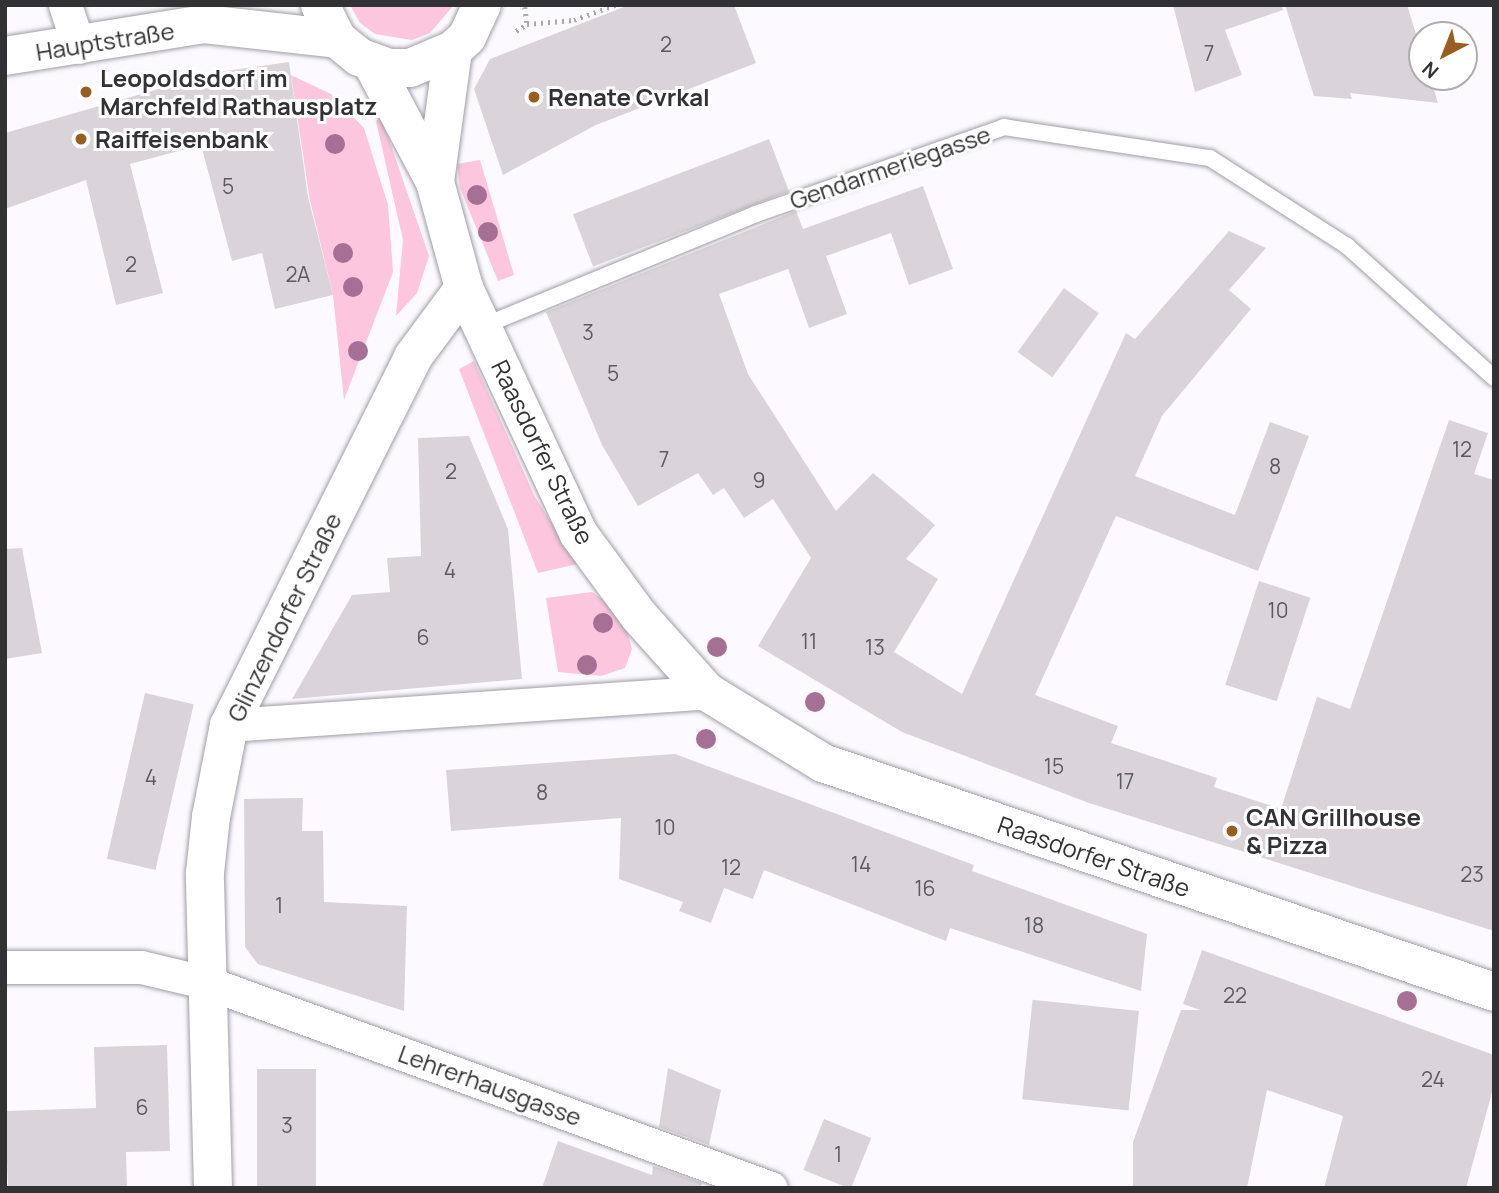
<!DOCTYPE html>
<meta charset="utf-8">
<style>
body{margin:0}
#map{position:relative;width:1499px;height:1193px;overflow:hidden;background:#fcfaff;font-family:Manrope,sans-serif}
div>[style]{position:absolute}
.green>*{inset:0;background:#fbc6de}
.building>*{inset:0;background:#dad4da;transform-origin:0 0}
.path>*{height:4.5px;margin-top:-2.25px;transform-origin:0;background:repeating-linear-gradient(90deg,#aaa9ad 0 2px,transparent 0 7px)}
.roads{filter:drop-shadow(0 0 2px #a09ea5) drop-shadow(0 0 2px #a09ea5)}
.lane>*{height:16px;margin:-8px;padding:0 8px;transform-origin:8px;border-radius:8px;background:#fff}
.street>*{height:33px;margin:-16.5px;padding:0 16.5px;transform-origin:16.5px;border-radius:16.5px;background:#fff}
.secondary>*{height:38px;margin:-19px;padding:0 19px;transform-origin:19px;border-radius:19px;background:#fff}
.trees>*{width:20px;height:20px;margin:-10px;border-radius:50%;background:#a57093}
.dots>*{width:19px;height:19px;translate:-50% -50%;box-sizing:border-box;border:4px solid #fff;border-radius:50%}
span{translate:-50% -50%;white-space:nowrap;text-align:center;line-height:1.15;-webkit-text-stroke:6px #fff;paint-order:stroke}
.number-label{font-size:21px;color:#5c5a5e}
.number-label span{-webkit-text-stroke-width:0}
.street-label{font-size:24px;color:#323134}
.poi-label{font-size:24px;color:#323134;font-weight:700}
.left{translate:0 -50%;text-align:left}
.frame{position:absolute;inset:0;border:7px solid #323134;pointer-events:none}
.north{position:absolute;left:1408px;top:21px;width:70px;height:70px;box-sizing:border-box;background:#fff;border:2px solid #adadae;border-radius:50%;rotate:222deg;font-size:19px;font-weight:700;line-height:28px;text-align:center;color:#323134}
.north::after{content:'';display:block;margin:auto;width:24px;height:32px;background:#995d20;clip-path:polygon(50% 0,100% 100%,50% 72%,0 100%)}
</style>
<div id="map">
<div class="green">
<i style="clip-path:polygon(350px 5px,454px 5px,430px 33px,412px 40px,375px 34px,360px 23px)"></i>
<i style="clip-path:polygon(291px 75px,331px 94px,364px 128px,388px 205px,393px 272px,344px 400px,333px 295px,310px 201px)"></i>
<i style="clip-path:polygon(381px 116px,429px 256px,417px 293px,396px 316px,403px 240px,376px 121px)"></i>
<i style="clip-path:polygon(480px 160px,514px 275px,498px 281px,460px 188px,457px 164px)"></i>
<i style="clip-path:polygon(474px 361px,535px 497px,578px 564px,538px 573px,459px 369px)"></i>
<i style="clip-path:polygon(592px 592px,612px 606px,626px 626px,632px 649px,625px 668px,601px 676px,558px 672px,546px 598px)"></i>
</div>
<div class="building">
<i style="clip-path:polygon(629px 5px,734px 5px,756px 63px,596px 125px,503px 175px,474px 89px,490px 59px)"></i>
<i style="clip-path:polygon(1173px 5px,1282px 5px,1283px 10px,1225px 30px,1242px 75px,1195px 92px)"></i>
<i style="clip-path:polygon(1285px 5px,1407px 5px,1422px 53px,1422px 77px,1430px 77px,1438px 103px,1350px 93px,1352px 99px,1314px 96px)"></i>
<i style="clip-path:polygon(289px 62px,308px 197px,333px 295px,275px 309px,262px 253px,232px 261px,201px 145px,130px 164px,163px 293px,116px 305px,86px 180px,5px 209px,5px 133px,218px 72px)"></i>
<i style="left:769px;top:139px;width:56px;height:210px;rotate:69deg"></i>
<i style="clip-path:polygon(923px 186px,953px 269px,909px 285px,891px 233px,826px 256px,847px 314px,809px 328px,788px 269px,719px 294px,748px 374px,836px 511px,873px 473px,935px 525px,906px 559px,938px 579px,894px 652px,962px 694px,1126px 333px,1135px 339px,1229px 231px,1266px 248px,1229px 290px,1251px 309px,1162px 416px,1135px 476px,1235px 515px,1270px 422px,1309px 436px,1258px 571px,1116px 516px,1035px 695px,1118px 726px,1111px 743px,1217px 778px,1214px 787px,1281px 809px,1317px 697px,1350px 709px,1449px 420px,1488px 433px,1474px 474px,1494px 480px,1494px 931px,1089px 803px,902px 732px,758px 646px,811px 558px,773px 499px,744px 518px,724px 488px,713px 495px,698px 473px,638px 506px,602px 445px,546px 312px,796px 211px,803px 229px)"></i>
<i style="left:1064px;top:288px;width:43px;height:79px;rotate:36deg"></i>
<i style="clip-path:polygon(469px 436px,508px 529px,522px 679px,292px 699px,352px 595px,390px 592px,387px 558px,421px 556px,418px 438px)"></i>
<i style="clip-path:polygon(22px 548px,42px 653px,5px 659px,5px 549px)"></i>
<i style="left:1259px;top:581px;width:54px;height:109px;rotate:18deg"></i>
<i style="left:145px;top:693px;width:50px;height:170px;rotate:13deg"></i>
<i style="clip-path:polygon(675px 754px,974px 865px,972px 871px,1147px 934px,1141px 991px,950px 928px,946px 941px,764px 870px,753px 899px,724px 888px,711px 923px,679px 911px,683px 902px,619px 879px,621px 818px,451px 831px,446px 770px)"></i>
<i style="clip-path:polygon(303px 798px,302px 831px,323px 831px,324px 902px,407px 906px,404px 1011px,258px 964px,245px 947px,244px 799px)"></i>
<i style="clip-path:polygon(1202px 950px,1494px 1055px,1494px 1085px,1466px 1188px,1324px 1188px,1343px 1116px,1267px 1090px,1247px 1188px,1133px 1188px,1133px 1142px,1181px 1010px,1200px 1010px,1183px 1004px)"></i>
<i style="left:1139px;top:1011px;width:100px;height:107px;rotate:96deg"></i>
<i style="clip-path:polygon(167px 1045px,170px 1151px,126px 1152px,127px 1188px,8px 1188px,5px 1111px,96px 1108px,94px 1047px)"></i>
<i style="clip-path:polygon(668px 1068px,721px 1090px,709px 1145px,659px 1127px)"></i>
<i style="left:257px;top:1069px;width:59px;height:119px"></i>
<i style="left:824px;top:1119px;width:51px;height:55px;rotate:22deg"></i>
<i style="clip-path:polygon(558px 1141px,652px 1175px,653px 1166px,702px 1183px,701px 1188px,542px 1188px)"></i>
</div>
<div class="path">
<i style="left:525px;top:7px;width:17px;rotate:83deg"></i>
<i style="left:516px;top:31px;width:13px;rotate:-32deg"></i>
<i style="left:527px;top:24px;width:47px;rotate:-4.9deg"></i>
<i style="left:574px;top:20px;width:44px;rotate:-20.1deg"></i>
</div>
<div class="roads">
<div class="lane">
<i style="left:483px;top:326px;width:295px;rotate:-22.3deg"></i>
<i style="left:756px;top:214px;width:263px;rotate:-19.3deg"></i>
<i style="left:1004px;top:127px;width:208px;rotate:8.6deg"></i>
<i style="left:1210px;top:158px;width:163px;rotate:32.7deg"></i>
<i style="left:1347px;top:246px;width:198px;rotate:41.9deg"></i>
</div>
<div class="street">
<i style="left:65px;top:5px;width:44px;rotate:71.6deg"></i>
<i style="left:229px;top:725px;width:479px;rotate:-3.9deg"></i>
<i style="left:5px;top:967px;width:136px"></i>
<i style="left:141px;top:967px;width:69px;rotate:13.4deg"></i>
<i style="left:208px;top:983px;width:599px;rotate:20.01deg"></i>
</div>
<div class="secondary">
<i style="left:320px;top:5px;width:38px;rotate:63deg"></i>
<i style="left:337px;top:39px;width:28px;rotate:39deg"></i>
<i style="left:359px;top:57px;width:33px;rotate:20deg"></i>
<i style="left:390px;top:68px;width:20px"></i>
<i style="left:410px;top:68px;width:47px;rotate:-22.7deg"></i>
<i style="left:453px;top:50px;width:19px;rotate:-43deg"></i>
<i style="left:467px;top:37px;width:35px;rotate:-65deg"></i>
<i style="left:5px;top:56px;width:202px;rotate:-9.1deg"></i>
<i style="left:204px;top:24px;width:134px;rotate:6.4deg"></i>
<i style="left:372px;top:63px;width:135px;rotate:62.1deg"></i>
<i style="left:435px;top:182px;width:110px;rotate:74.7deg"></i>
<i style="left:464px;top:288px;width:270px;rotate:65deg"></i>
<i style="left:578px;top:533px;width:103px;rotate:53.7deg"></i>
<i style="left:639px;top:616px;width:102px;rotate:48.2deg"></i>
<i style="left:707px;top:692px;width:136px;rotate:31.5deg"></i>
<i style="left:823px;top:763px;width:709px;rotate:18.84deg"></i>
<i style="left:435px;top:182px;width:133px;rotate:-82.2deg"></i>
<i style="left:213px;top:1188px;width:315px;rotate:-91.5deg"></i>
<i style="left:205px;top:873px;width:56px;rotate:-83.9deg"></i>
<i style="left:211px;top:817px;width:94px;rotate:-78.9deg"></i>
<i style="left:229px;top:725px;width:411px;rotate:-63.4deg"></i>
<i style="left:413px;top:357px;width:86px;rotate:-53.5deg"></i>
</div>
</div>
<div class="trees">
<i style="left:335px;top:144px"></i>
<i style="left:477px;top:195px"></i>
<i style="left:488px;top:232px"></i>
<i style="left:343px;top:253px"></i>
<i style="left:353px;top:287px"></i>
<i style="left:358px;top:351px"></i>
<i style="left:603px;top:623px"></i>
<i style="left:717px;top:647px"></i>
<i style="left:587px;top:665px"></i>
<i style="left:815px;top:702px"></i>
<i style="left:706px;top:739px"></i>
<i style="left:1407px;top:1001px"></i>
</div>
<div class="dots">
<i style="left:86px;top:92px;background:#995d20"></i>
<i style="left:534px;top:97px;background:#995d20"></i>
<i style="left:81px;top:139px;background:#995d20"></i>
<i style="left:1232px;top:831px;background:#995d20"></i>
</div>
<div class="number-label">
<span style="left:666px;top:44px">2</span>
<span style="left:1209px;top:53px">7</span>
<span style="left:228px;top:186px">5</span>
<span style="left:131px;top:264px">2</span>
<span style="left:298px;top:274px">2A</span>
<span style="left:588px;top:332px">3</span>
<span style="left:613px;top:373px">5</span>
<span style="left:1462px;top:449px">12</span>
<span style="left:664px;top:459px">7</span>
<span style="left:1275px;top:466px">8</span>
<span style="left:451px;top:471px">2</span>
<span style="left:759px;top:480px">9</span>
<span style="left:450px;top:570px">4</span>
<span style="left:1278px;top:610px">10</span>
<span style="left:423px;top:637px">6</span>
<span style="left:809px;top:641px">11</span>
<span style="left:875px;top:647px">13</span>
<span style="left:1054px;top:766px">15</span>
<span style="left:151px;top:777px">4</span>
<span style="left:1125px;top:781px">17</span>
<span style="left:542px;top:792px">8</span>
<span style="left:665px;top:827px">10</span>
<span style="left:861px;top:864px">14</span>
<span style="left:731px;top:867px">12</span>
<span style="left:1472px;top:874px">23</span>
<span style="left:925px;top:888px">16</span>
<span style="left:279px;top:905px">1</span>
<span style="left:1034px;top:925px">18</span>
<span style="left:1235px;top:995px">22</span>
<span style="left:1433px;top:1079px">24</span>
<span style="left:142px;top:1107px">6</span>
<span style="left:287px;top:1125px">3</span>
<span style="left:838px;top:1154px">1</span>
</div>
<div class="street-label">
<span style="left:105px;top:41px;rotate:-9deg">Hauptstraße</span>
<span style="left:890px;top:167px;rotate:-19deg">Gendarmeriegasse</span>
<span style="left:543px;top:452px;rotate:64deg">Raasdorfer Straße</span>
<span style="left:284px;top:617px;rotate:-64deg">Glinzendorfer Straße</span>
<span style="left:1094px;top:856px;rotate:19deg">Raasdorfer Straße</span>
<span style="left:490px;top:1085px;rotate:20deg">Lehrerhausgasse</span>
</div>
<div class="poi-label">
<span class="left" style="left:100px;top:92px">Leopoldsdorf im<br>Marchfeld Rathausplatz</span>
<span class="left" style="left:548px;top:97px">Renate Cvrkal</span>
<span class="left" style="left:95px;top:139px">Raiffeisenbank</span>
<span class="left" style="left:1246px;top:831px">CAN Grillhouse<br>&amp; Pizza</span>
</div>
<div class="frame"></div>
<div class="north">N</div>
</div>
